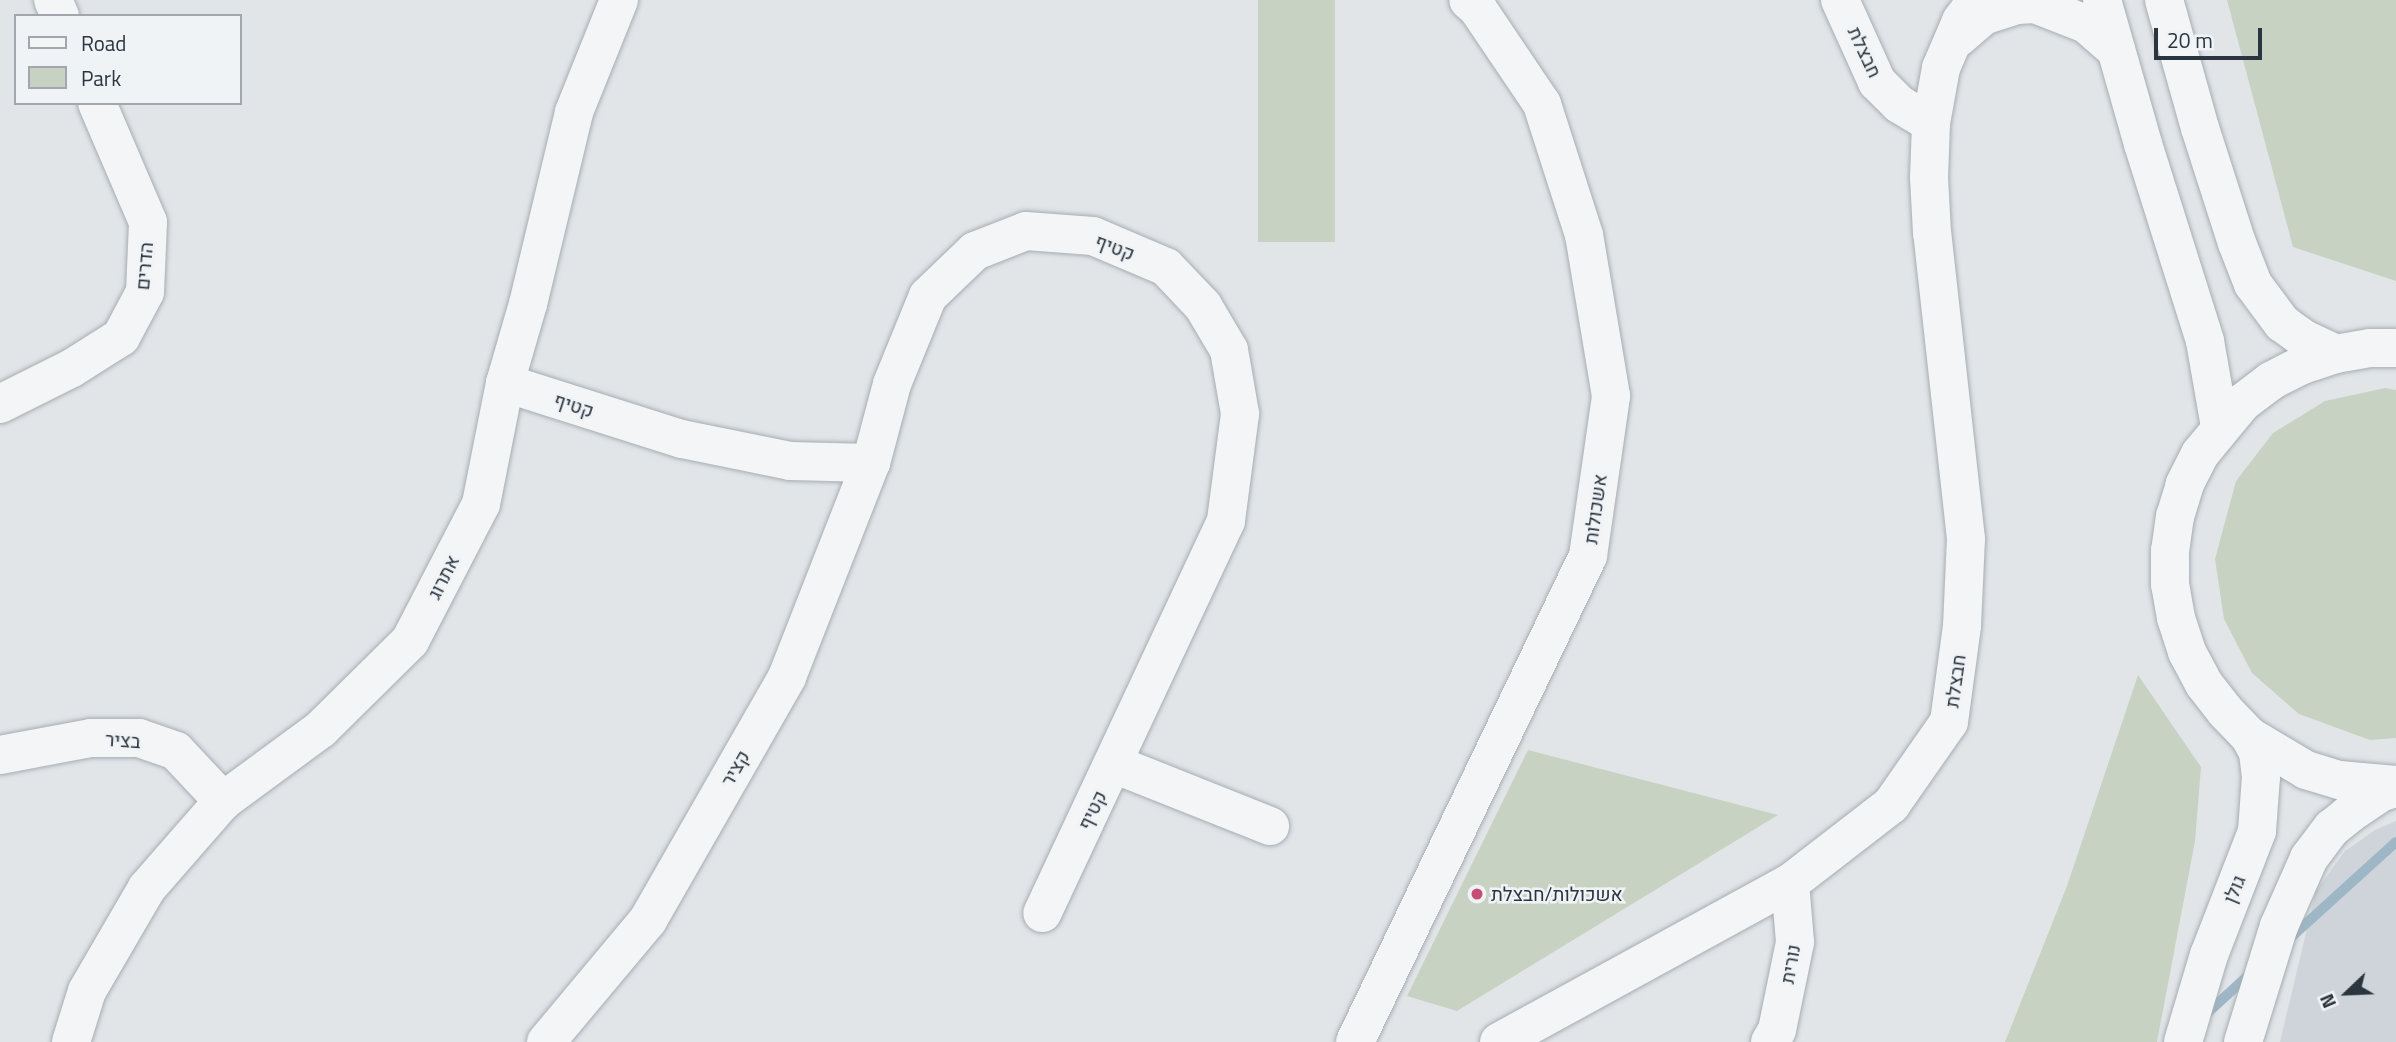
<!DOCTYPE html>
<meta charset="utf-8">
<style>
body{margin:0}
#map{position:relative;width:2396px;height:1042px;overflow:hidden;background:#e1e5e8;font-family:"Titillium Web",Heebo,sans-serif}
div>[style]{position:absolute}
.built>*{inset:0;background:#cfd4da}
.green>*{inset:0;background:#c8d2c2;transform-origin:0 0}
.stream>*{height:10px;margin:-5px;padding:0 5px;transform-origin:5px;border-radius:5px;background:#9eb7c6}
.roads{filter:drop-shadow(0 0 2px #a6adb2) drop-shadow(0 0 2px #a6adb2)}
.minor>*{height:38px;margin:-19px;padding:0 19px;transform-origin:19px;border-radius:19px;background:#f3f5f7}
.tertiary>*{height:38px;margin:-19px;padding:0 19px;transform-origin:19px;border-radius:19px;background:#f3f5f7}
.dots>*{width:19px;height:19px;translate:-50% -50%;box-sizing:border-box;border:4px solid #f0f3f6;border-radius:50%}
span{translate:-50% -50%;white-space:nowrap;text-align:center;line-height:1.15;-webkit-text-stroke:5px #f0f3f6;paint-order:stroke}
.street-label{font-size:19px;color:#2a353f}
.poi-label{font-size:19px;color:#2a353f}
.left{translate:0 -50%;text-align:left}
.legend{position:absolute;left:14px;top:14px;width:228px;height:91px;box-sizing:border-box;background:#f0f3f6;border:2px solid #a1a7ad;margin:0;padding:9px 12px;list-style:none;font-size:21px;color:#2a353f}
.legend li{display:flex;align-items:center;gap:14px;height:35px}
.legend b{width:35px;border:2px solid #a1a7ad}
.north{position:absolute;left:2312px;top:958px;width:70px;height:70px;-webkit-text-stroke:5px #f0f3f6;paint-order:stroke;rotate:247deg;font-size:19px;font-weight:700;line-height:28px;text-align:center;color:#2a353f}
.north::after{content:'';display:block;margin:auto;width:24px;height:32px;background:#2a353f;clip-path:polygon(50% 0,100% 100%,50% 72%,0 100%)}
.scale{position:absolute;left:2154px;top:28px;width:108px;height:32px;box-sizing:border-box;border:4px solid #2a353f;border-top:0;padding-left:9px;font-size:21px;line-height:24px;white-space:nowrap;color:#2a353f;-webkit-text-stroke:5px #f0f3f6;paint-order:stroke}
</style>
<div id="map">
<div class="built">
<i style="clip-path:polygon(2396px 821px,2396px 1042px,2280px 1042px,2316px 891px,2345px 851px,2375px 830px)"></i>
</div>
<div class="green">
<i style="left:1258px;top:0;width:77px;height:242px"></i>
<i style="clip-path:polygon(2227px 0,2396px 0,2396px 281px,2293px 247px)"></i>
<i style="clip-path:polygon(2385px 388px,2396px 390px,2396px 738px,2370px 740px,2299px 714px,2252px 673px,2224px 619px,2215px 559px,2236px 481px,2273px 433px,2325px 401px)"></i>
<i style="clip-path:polygon(2138px 675px,2201px 767px,2195px 841px,2157px 1042px,2005px 1042px,2067px 886px)"></i>
<i style="clip-path:polygon(1528px 750px,1778px 815px,1457px 1011px,1407px 996px)"></i>
</div>
<div class="stream">
<i style="left:2289px;top:939px;width:144px;rotate:-42.2deg"></i>
<i style="left:2204px;top:1016px;width:64px;rotate:-42.5deg"></i>
</div>
<div class="roads">
<div class="minor">
<i style="left:53px;top:0;width:17px;rotate:66deg"></i>
<i style="left:1840px;top:0;width:90px;rotate:65.7deg"></i>
<i style="left:1877px;top:82px;width:31px;rotate:45deg"></i>
<i style="left:1899px;top:104px;width:37px;rotate:31deg"></i>
<i style="left:1958px;top:38px;width:33px;rotate:-41deg"></i>
<i style="left:1983px;top:16px;width:36px;rotate:-18deg"></i>
<i style="left:2017px;top:5px;width:18px;rotate:-3deg"></i>
<i style="left:2035px;top:4px;width:55px;rotate:21.4deg"></i>
<i style="left:2086px;top:24px;width:40px;rotate:41deg"></i>
<i style="left:505px;top:383px;width:186px;rotate:17.6deg"></i>
<i style="left:682px;top:439px;width:110px;rotate:11.5deg"></i>
<i style="left:790px;top:461px;width:81px;rotate:1.4deg"></i>
<i style="left:871px;top:463px;width:82px;rotate:-75.1deg"></i>
<i style="left:892px;top:384px;width:95px;rotate:-67.8deg"></i>
<i style="left:928px;top:296px;width:65px;rotate:-43.8deg"></i>
<i style="left:975px;top:251px;width:55px;rotate:-21.4deg"></i>
<i style="left:1026px;top:231px;width:67px;rotate:4.3deg"></i>
<i style="left:1093px;top:236px;width:79px;rotate:23deg"></i>
<i style="left:1166px;top:267px;width:54px;rotate:46.5deg"></i>
<i style="left:1203px;top:306px;width:51px;rotate:59.4deg"></i>
<i style="left:1229px;top:350px;width:65px;rotate:80.2deg"></i>
<i style="left:1240px;top:414px;width:108px;rotate:97.5deg"></i>
<i style="left:1226px;top:521px;width:433px;rotate:115.1deg"></i>
<i style="left:0;top:404px;width:80px;rotate:-26.6deg"></i>
<i style="left:72px;top:368px;width:58px;rotate:-32.3deg"></i>
<i style="left:121px;top:337px;width:51px;rotate:-61.9deg"></i>
<i style="left:145px;top:292px;width:70px;rotate:-87.5deg"></i>
<i style="left:148px;top:222px;width:129px;rotate:-113.2deg"></i>
<i style="left:0;top:755px;width:93px;rotate:-10.6deg"></i>
<i style="left:91px;top:738px;width:48px"></i>
<i style="left:139px;top:738px;width:39px;rotate:19deg"></i>
<i style="left:176px;top:751px;width:69px;rotate:46.8deg"></i>
<i style="left:1114px;top:764px;width:168px;rotate:21.7deg"></i>
<i style="left:71px;top:1042px;width:53px;rotate:-72.6deg"></i>
<i style="left:87px;top:991px;width:119px;rotate:-59.8deg"></i>
<i style="left:147px;top:888px;width:116px;rotate:-48.9deg"></i>
<i style="left:223px;top:801px;width:122px;rotate:-36.3deg"></i>
<i style="left:321px;top:729px;width:125px;rotate:-44.7deg"></i>
<i style="left:410px;top:641px;width:154px;rotate:-62.6deg"></i>
<i style="left:481px;top:504px;width:123px;rotate:-78.8deg"></i>
<i style="left:505px;top:383px;width:82px;rotate:-73.8deg"></i>
<i style="left:528px;top:304px;width:197px;rotate:-76.5deg"></i>
<i style="left:574px;top:112px;width:121px;rotate:-68.1deg"></i>
<i style="left:546px;top:1042px;width:159px;rotate:-50.1deg"></i>
<i style="left:648px;top:920px;width:280px;rotate:-60.2deg"></i>
<i style="left:787px;top:677px;width:230px;rotate:-68.6deg"></i>
<i style="left:1499px;top:1042px;width:332px;rotate:-28.7deg"></i>
<i style="left:1790px;top:883px;width:128px;rotate:-37.7deg"></i>
<i style="left:1891px;top:805px;width:101px;rotate:-55.1deg"></i>
<i style="left:1949px;top:722px;width:97px;rotate:-82.3deg"></i>
<i style="left:1962px;top:626px;width:87px;rotate:-87.4deg"></i>
<i style="left:1966px;top:539px;width:308px;rotate:-96.3deg"></i>
<i style="left:1932px;top:233px;width:55px;rotate:-93.1deg"></i>
<i style="left:1929px;top:178px;width:55px;rotate:-87.9deg"></i>
<i style="left:1931px;top:123px;width:56px;rotate:-79.7deg"></i>
<i style="left:1941px;top:68px;width:51px;rotate:-66.9deg"></i>
<i style="left:1961px;top:21px;width:26px;rotate:-53deg"></i>
<i style="left:1770px;top:1042px;width:14px;rotate:-60deg"></i>
<i style="left:1777px;top:1030px;width:90px;rotate:-78.4deg"></i>
<i style="left:1795px;top:942px;width:59px;rotate:-94.8deg"></i>
</div>
<div class="tertiary">
<i style="left:2102px;top:0;width:150px;rotate:74.1deg"></i>
<i style="left:2143px;top:144px;width:207px;rotate:72.5deg"></i>
<i style="left:2205px;top:341px;width:87px;rotate:80.1deg"></i>
<i style="left:2164px;top:0;width:133px;rotate:74.3deg"></i>
<i style="left:2200px;top:128px;width:121px;rotate:72.2deg"></i>
<i style="left:2237px;top:243px;width:44px;rotate:68.7deg"></i>
<i style="left:2253px;top:284px;width:49px;rotate:53.4deg"></i>
<i style="left:2282px;top:323px;width:27px;rotate:36deg"></i>
<i style="left:2304px;top:339px;width:35px;rotate:25deg"></i>
<i style="left:2396px;top:348px;width:26px;rotate:180deg"></i>
<i style="left:2370px;top:348px;width:35px;rotate:170deg"></i>
<i style="left:2336px;top:354px;width:36px;rotate:162deg"></i>
<i style="left:2302px;top:365px;width:35px;rotate:153deg"></i>
<i style="left:2271px;top:381px;width:35px;rotate:143deg"></i>
<i style="left:2243px;top:402px;width:67px;rotate:129.6deg"></i>
<i style="left:2200px;top:454px;width:34px;rotate:117deg"></i>
<i style="left:2185px;top:484px;width:34px;rotate:107deg"></i>
<i style="left:2175px;top:516px;width:34px;rotate:98deg"></i>
<i style="left:2170px;top:550px;width:34px;rotate:90deg"></i>
<i style="left:2170px;top:584px;width:35px;rotate:80deg"></i>
<i style="left:2176px;top:618px;width:36px;rotate:72deg"></i>
<i style="left:2187px;top:652px;width:36px;rotate:62deg"></i>
<i style="left:2204px;top:684px;width:34px;rotate:52deg"></i>
<i style="left:2225px;top:711px;width:35px;rotate:46deg"></i>
<i style="left:2249px;top:736px;width:66px;rotate:30.8deg"></i>
<i style="left:2306px;top:770px;width:34px;rotate:17deg"></i>
<i style="left:2339px;top:780px;width:57px;rotate:5deg"></i>
<i style="left:1355px;top:1042px;width:539px;rotate:-64.39deg"></i>
<i style="left:1588px;top:556px;width:162px;rotate:-81.8deg"></i>
<i style="left:1611px;top:396px;width:163px;rotate:-99.5deg"></i>
<i style="left:1584px;top:235px;width:138px;rotate:-107.8deg"></i>
<i style="left:1542px;top:104px;width:115px;rotate:-124deg"></i>
<i style="left:1478px;top:9px;width:13px;rotate:-138deg"></i>
<i style="left:2183px;top:1042px;width:91px;rotate:-73.4deg"></i>
<i style="left:2209px;top:955px;width:133px;rotate:-68.8deg"></i>
<i style="left:2257px;top:831px;width:54px;rotate:-85.8deg"></i>
<i style="left:2261px;top:777px;width:25px;rotate:-97deg"></i>
<i style="left:2258px;top:752px;width:18px;rotate:-119deg"></i>
<i style="left:2243px;top:1042px;width:121px;rotate:-72.8deg"></i>
<i style="left:2279px;top:926px;width:74px;rotate:-66.2deg"></i>
<i style="left:2309px;top:858px;width:38px;rotate:-53deg"></i>
<i style="left:2332px;top:828px;width:22px;rotate:-39deg"></i>
<i style="left:2349px;top:814px;width:40px;rotate:-34deg"></i>
<i style="left:2382px;top:792px;width:15px;rotate:-16deg"></i>
</div>
</div>
<div class="dots">
<i style="left:1477px;top:894px;background:#c54e72"></i>
</div>
<div class="street-label">
<span style="left:1865px;top:52px;rotate:65deg">חבצלת</span>
<span style="left:1115px;top:247px;rotate:21deg">קטיף</span>
<span style="left:144px;top:266px;rotate:-85deg">הדרים</span>
<span style="left:574px;top:405px;rotate:18deg">קטיף</span>
<span style="left:1595px;top:509px;rotate:-82deg">אשכולות</span>
<span style="left:443px;top:577px;rotate:-63deg">אתרוג</span>
<span style="left:1955px;top:681px;rotate:-82deg">חבצלת</span>
<span style="left:123px;top:740px;rotate:4deg">בציר</span>
<span style="left:735px;top:768px;rotate:-60deg">קציר</span>
<span style="left:1092px;top:810px;rotate:-64deg">קטיף</span>
<span style="left:2234px;top:889px;rotate:-67deg">גולן</span>
<span style="left:1790px;top:964px;rotate:-80deg">נורית</span>
</div>
<div class="poi-label">
<span class="left" style="left:1491px;top:894px">אשכולות/חבצלת</span>
</div>
<ul class="legend">
<li><b style="height:9px;background:#f3f5f7"></b>Road</li>
<li><b style="height:19px;background:#c8d2c2"></b>Park</li>
</ul>
<div class="north">N</div>
<div class="scale">20 m</div>
</div>
